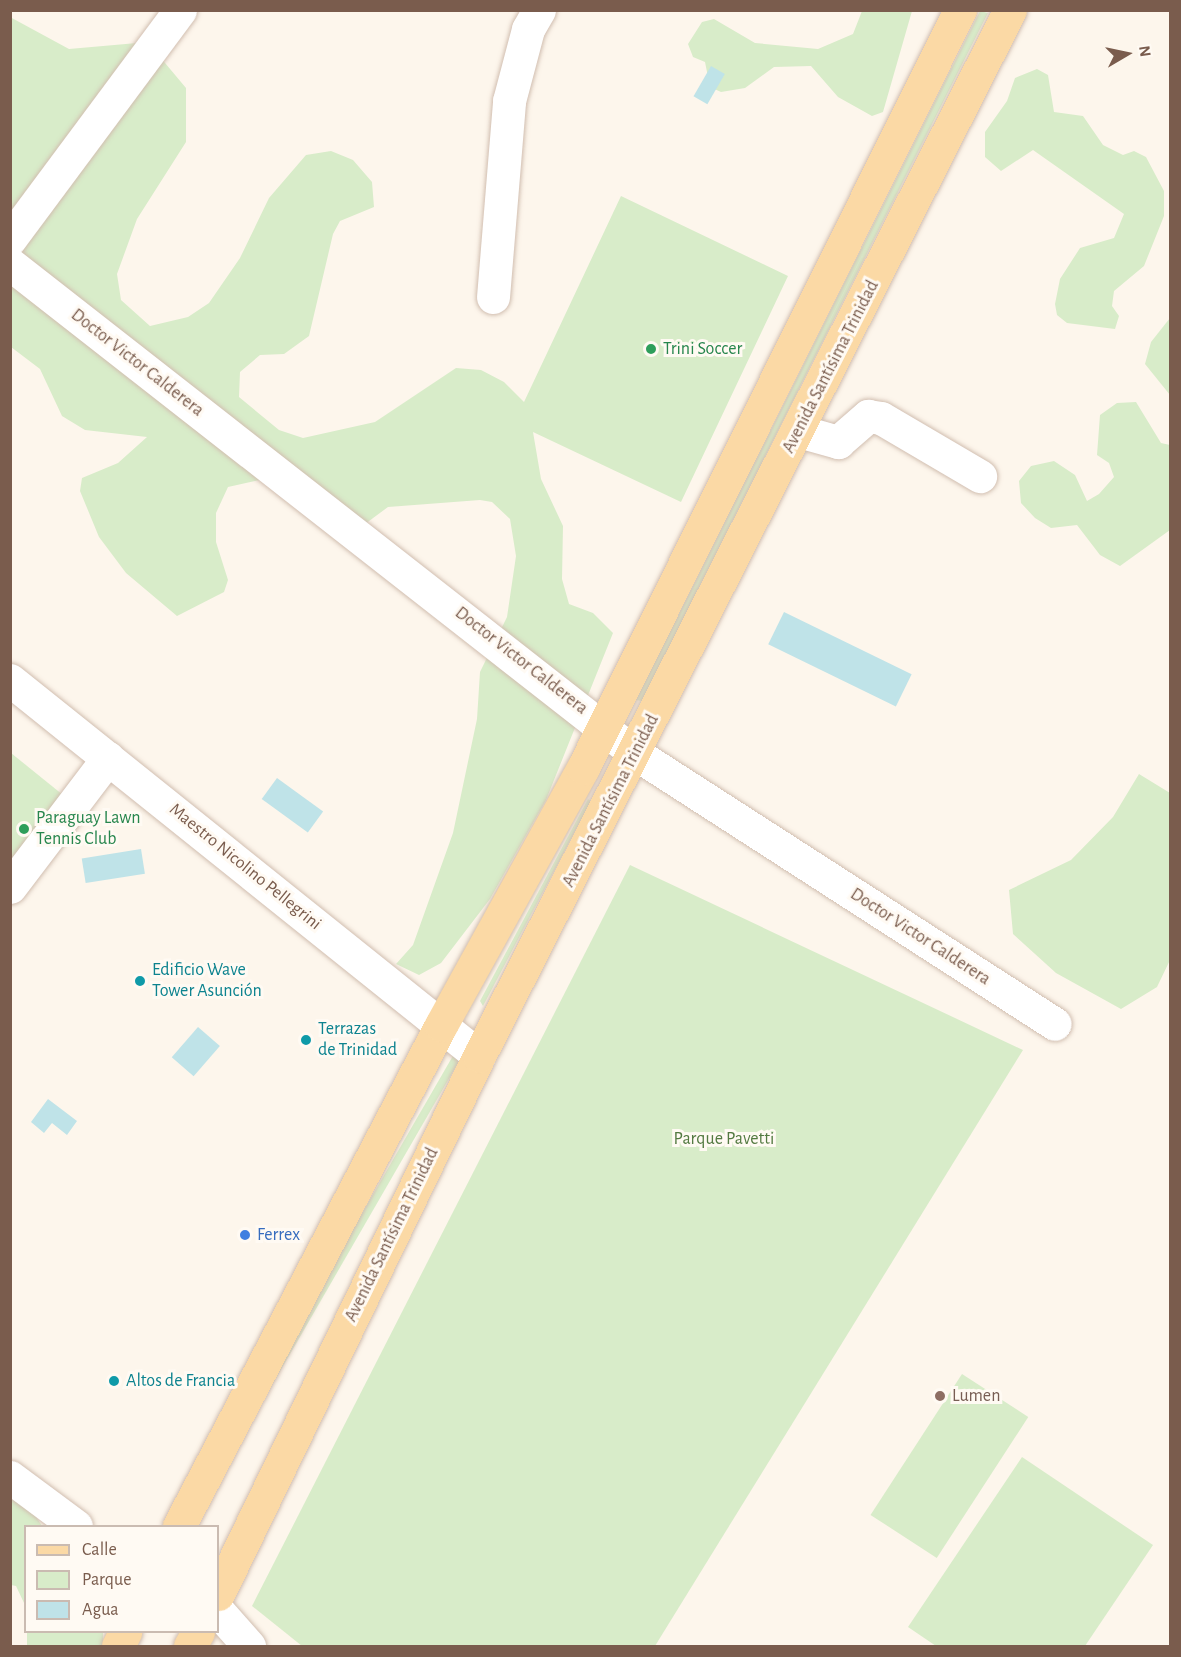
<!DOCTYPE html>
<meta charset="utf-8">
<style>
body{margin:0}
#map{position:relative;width:1181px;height:1657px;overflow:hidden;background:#fdf6ec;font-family:"Alegreya Sans",sans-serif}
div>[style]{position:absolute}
.green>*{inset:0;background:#d8ecc9;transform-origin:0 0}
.water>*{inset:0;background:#bfe3e8;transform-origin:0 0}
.roads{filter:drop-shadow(0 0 2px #d1beb0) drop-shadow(0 0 2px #d1beb0)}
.minor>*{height:33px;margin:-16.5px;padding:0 16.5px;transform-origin:16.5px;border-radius:16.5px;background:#fff}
.primary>*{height:33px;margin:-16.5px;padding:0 16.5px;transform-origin:16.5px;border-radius:16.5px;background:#fbd9a5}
.dots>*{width:16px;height:16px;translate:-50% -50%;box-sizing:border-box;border:3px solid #fffaf3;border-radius:50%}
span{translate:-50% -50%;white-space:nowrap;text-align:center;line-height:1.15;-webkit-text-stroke:6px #fffaf3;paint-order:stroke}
.leisure-label{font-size:18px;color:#27864d}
.left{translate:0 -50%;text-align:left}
.street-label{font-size:18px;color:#7a5c4d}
.culture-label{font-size:18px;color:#0d838f}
.park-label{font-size:18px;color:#537a41}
.shop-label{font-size:18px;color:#366cbe}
.education-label{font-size:18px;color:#785e54}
.frame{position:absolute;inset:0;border:12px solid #7a5c4d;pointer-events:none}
.legend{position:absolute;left:24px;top:1525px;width:195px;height:108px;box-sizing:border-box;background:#fffaf3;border:2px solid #cabbb1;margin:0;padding:8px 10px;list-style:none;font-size:18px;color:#7a5c4d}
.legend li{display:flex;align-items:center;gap:12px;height:30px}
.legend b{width:30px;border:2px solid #cabbb1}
.north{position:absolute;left:1097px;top:24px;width:60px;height:60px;-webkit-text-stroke:4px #fffaf3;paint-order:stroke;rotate:81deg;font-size:16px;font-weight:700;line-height:24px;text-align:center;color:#7a5c4d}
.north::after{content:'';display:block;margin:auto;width:21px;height:27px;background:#7a5c4d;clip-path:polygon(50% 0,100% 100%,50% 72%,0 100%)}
</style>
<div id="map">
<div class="green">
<i style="clip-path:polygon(862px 11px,912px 11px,883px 112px,872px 116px,838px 97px,811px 66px,774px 67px,745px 88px,721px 92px,710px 87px,705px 62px,693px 57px,688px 44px,702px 22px,714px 19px,755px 43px,818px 49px,853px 34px)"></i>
<i style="clip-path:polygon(980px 11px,988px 13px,642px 701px,636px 700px)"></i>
<i style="clip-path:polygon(10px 17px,69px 49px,137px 43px,160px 57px,186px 88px,186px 142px,137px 219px,117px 274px,121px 300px,150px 326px,188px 317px,209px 303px,240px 258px,269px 198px,306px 155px,331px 151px,353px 160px,372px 182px,374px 207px,340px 221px,333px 234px,309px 336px,284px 354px,260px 355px,240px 372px,239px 397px,279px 430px,303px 438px,375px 422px,456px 368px,481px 370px,504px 382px,524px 402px,621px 196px,788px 276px,681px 502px,533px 432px,541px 479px,563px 526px,562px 579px,569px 604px,593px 613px,613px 633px,546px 800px,490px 899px,441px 963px,419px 975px,396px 964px,413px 945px,453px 833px,477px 719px,480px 672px,507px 617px,516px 556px,510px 519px,492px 502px,480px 500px,388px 507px,365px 524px,268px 478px,228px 487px,216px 513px,216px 542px,228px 580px,224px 592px,177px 616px,126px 573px,99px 537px,80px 491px,82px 478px,118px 463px,147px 437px,85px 430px,62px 416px,40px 369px,11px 347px)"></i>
<i style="clip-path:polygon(1037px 69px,1048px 75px,1054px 112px,1083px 116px,1103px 145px,1123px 155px,1134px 151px,1146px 157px,1164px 191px,1164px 216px,1144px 266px,1114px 291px,1112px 306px,1119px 316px,1115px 329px,1067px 323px,1057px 315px,1055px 304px,1060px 279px,1080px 248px,1114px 238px,1124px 214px,1033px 150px,1001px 171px,985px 157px,985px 132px,1007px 101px,1015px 78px)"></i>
<i style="clip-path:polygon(1170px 318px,1170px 395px,1145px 364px,1151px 342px)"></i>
<i style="clip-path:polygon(1136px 402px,1161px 443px,1170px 445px,1170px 530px,1120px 566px,1100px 555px,1077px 525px,1051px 528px,1035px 518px,1021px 503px,1019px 481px,1031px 466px,1054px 461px,1075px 475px,1087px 501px,1099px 494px,1114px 477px,1109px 463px,1097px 455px,1100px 415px,1117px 403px)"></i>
<i style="clip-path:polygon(11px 753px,63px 795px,11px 862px)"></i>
<i style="clip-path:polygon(1139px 774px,1170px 793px,1170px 960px,1157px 987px,1121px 1009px,1056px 973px,1013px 934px,1009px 890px,1071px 860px,1113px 817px)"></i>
<i style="clip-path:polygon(588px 799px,591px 801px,483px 1006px,480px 1001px)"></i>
<i style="clip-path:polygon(630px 865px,1023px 1050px,655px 1646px,302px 1646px,252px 1606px)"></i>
<i style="left:454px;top:1054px;width:8px;height:529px;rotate:30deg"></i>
<i style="left:962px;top:1374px;width:79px;height:168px;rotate:33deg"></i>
<i style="clip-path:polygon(1022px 1457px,1153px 1545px,1085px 1646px,936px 1646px,908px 1627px)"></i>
<i style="clip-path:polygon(11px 1478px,42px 1526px,26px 1526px,25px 1605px,16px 1586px,11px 1585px)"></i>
<i style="left:27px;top:1632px;width:76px;height:14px"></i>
</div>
<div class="water">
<i style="left:711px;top:66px;width:16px;height:35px;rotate:30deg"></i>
<i style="left:784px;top:612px;width:142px;height:36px;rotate:26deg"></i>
<i style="left:277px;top:778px;width:57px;height:26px;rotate:36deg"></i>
<i style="left:141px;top:849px;width:25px;height:60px;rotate:81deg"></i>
<i style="left:198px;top:1027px;width:29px;height:40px;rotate:41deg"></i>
<i style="clip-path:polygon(48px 1099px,77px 1121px,67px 1135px,52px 1123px,44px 1133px,31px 1122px)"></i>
</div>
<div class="roads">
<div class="minor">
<i style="left:10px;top:239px;width:285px;rotate:-53.4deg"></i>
<i style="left:10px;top:264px;width:795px;rotate:38.05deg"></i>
<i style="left:636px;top:754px;width:498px;rotate:32.8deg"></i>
<i style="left:493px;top:297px;width:197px;rotate:-85.3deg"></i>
<i style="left:509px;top:101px;width:74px;rotate:-75.2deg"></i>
<i style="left:528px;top:29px;width:22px;rotate:-60deg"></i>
<i style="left:799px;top:431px;width:41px;rotate:15.8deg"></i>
<i style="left:838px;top:442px;width:40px;rotate:-41deg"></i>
<i style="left:868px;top:416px;width:13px;rotate:9deg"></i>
<i style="left:881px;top:418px;width:115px;rotate:30.4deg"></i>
<i style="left:10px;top:680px;width:601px;rotate:38.72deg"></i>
<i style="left:10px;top:887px;width:162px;rotate:-52.8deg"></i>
<i style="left:10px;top:1477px;width:82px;rotate:36.6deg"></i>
<i style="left:218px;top:1611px;width:47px;rotate:48.5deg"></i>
</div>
<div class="primary">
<i style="left:179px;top:1526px;width:565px;rotate:-62.39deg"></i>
<i style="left:441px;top:1025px;width:294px;rotate:-61.1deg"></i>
<i style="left:583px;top:768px;width:847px;rotate:-63.56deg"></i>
<i style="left:218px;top:1594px;width:598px;rotate:-64.12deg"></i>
<i style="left:479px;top:1056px;width:1173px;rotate:-63.09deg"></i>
<i style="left:118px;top:1646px;width:16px;rotate:-63deg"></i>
<i style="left:190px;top:1646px;width:16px;rotate:-60deg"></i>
</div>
</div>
<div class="dots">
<i style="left:651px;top:349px;background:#2e9e5b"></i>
<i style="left:24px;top:829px;background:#2e9e5b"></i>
<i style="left:140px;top:981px;background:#0f9aa8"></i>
<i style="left:306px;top:1040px;background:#0f9aa8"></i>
<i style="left:245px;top:1235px;background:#3f7fe0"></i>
<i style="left:114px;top:1381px;background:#0f9aa8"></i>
<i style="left:940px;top:1396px;background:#8d6e63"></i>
</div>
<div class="leisure-label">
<span class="left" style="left:663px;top:349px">Trini Soccer</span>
<span class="left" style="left:36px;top:829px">Paraguay Lawn<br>Tennis Club</span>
</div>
<div class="street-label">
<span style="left:137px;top:363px;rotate:38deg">Doctor Victor Calderera</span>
<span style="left:831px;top:367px;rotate:-63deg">Avenida Santísima Trinidad</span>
<span style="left:521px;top:661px;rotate:38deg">Doctor Victor Calderera</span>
<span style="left:611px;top:801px;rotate:-63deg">Avenida Santísima Trinidad</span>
<span style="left:245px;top:867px;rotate:39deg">Maestro Nicolino Pellegrini</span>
<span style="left:920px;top:937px;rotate:33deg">Doctor Victor Calderera</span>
<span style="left:392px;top:1235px;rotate:-64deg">Avenida Santísima Trinidad</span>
</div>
<div class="culture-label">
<span class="left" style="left:152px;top:981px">Edificio Wave<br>Tower Asunción</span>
<span class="left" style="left:318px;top:1040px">Terrazas<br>de Trinidad</span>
<span class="left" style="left:126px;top:1381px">Altos de Francia</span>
</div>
<div class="park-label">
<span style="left:724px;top:1139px">Parque Pavetti</span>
</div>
<div class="shop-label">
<span class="left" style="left:257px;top:1235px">Ferrex</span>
</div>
<div class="education-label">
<span class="left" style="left:952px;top:1396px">Lumen</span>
</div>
<div class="frame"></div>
<ul class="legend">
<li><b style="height:8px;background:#fbd9a5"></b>Calle</li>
<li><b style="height:16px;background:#d8ecc9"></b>Parque</li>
<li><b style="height:16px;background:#bfe3e8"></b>Agua</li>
</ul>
<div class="north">N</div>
</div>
